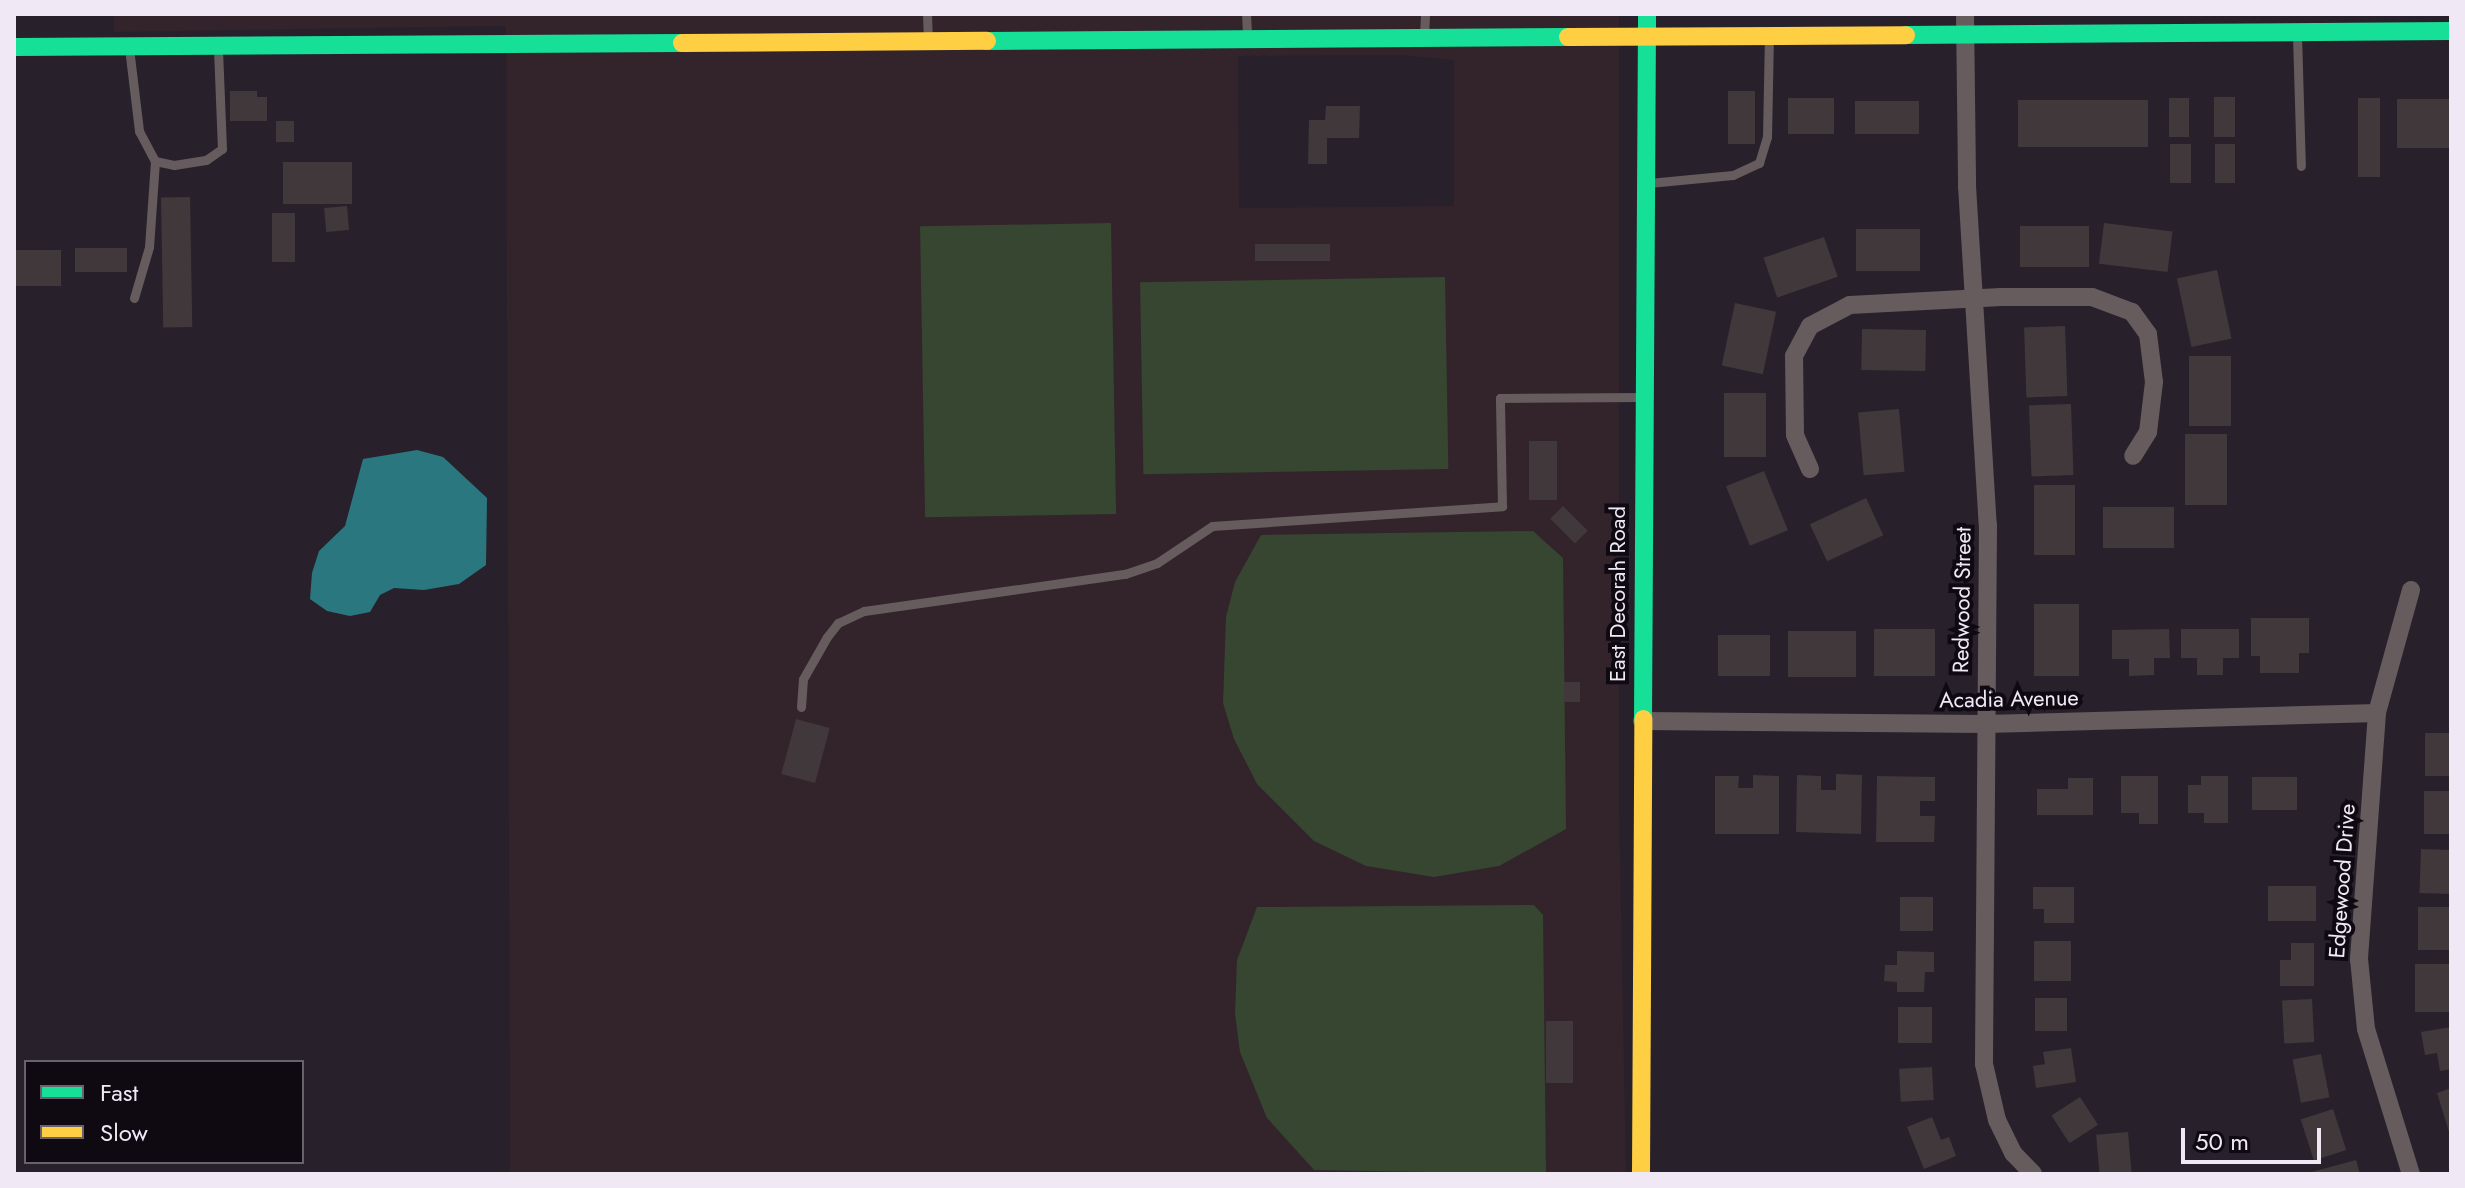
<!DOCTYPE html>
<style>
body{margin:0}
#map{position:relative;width:2465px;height:1188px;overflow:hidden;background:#28212b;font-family:Jost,sans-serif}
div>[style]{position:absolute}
.education>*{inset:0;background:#33232b}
.green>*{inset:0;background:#364630;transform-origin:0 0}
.water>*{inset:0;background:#2b7780}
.building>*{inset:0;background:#40383a;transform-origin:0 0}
.lane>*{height:9px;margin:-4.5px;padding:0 4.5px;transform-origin:4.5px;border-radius:4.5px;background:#665c5d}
.street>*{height:18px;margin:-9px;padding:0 9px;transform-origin:9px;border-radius:9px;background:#665c5d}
.fast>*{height:18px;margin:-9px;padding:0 9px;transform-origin:9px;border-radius:9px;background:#16e098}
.slow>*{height:18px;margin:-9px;padding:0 9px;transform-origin:9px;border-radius:9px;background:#ffcf43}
span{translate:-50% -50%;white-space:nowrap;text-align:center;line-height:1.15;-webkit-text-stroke:8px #0f0912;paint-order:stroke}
.street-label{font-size:22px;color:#f1e8f6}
.frame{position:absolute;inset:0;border:16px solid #f1e8f6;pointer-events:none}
.legend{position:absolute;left:24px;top:1060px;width:280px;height:104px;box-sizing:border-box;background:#0f0912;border:2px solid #69626d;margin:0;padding:10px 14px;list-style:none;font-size:24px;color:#f1e8f6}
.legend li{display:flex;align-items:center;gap:16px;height:40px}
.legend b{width:40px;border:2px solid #69626d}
.scale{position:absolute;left:2181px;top:1128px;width:140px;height:36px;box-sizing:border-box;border:4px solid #f1e8f6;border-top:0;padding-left:10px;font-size:24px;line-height:28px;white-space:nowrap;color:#f1e8f6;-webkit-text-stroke:6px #0f0912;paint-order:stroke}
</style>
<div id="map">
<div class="education">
<i style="clip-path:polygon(evenodd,114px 14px,1619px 14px,1619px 802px,1626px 1174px,510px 1174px,506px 26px,114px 32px,114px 14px,1400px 55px,1454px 60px,1454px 206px,1239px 208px,1238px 56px,1400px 55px)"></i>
</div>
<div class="green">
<i style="left:1111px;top:223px;width:291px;height:191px;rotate:89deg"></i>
<i style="left:1445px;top:277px;width:192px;height:305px;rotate:89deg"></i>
<i style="clip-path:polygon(1533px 531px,1563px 558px,1566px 829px,1499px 866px,1434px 877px,1366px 866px,1314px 841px,1257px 784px,1234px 739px,1223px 703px,1226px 617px,1235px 582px,1261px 535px)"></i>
<i style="clip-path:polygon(1534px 905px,1543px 915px,1546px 1174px,1314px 1170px,1267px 1118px,1240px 1052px,1235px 1014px,1237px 960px,1257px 907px)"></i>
</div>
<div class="water">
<i style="clip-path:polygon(417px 450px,443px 457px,487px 498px,486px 565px,459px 584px,424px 590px,394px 588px,380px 595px,370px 612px,350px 616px,327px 611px,310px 599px,312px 573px,319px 551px,345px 526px,363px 459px)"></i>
</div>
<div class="building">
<i style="clip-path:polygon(230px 91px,257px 91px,257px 97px,267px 97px,267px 121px,230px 121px)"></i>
<i style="left:1728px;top:91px;width:27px;height:53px"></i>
<i style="left:2214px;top:97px;width:21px;height:40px"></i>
<i style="left:1788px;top:98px;width:46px;height:36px"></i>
<i style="left:2169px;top:98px;width:20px;height:39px"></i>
<i style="left:2358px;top:98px;width:22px;height:79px"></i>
<i style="left:2451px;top:99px;width:49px;height:54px;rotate:90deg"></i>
<i style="left:2018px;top:100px;width:130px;height:47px"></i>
<i style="left:1855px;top:101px;width:64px;height:33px"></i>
<i style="clip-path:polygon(1326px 106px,1360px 106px,1359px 138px,1327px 138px,1327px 164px,1308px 164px,1309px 120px,1325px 120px)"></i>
<i style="left:276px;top:121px;width:18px;height:21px"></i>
<i style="left:2170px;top:144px;width:21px;height:39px"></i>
<i style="left:2215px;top:144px;width:20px;height:39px"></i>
<i style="left:283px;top:162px;width:69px;height:42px"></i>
<i style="left:190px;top:197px;width:130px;height:29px;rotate:89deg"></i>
<i style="left:347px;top:206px;width:24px;height:23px;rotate:85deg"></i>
<i style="left:272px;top:213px;width:23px;height:49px"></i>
<i style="left:2104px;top:223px;width:69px;height:41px;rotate:7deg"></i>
<i style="left:2020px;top:226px;width:69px;height:41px"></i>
<i style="left:1856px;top:229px;width:64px;height:42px"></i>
<i style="left:1824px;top:237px;width:42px;height:64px;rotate:71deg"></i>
<i style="left:1255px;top:244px;width:75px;height:17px"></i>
<i style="left:75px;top:248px;width:52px;height:24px"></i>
<i style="left:14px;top:250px;width:47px;height:36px"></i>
<i style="left:2217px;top:270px;width:70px;height:41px;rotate:78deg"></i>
<i style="left:1735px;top:303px;width:42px;height:64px;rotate:12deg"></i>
<i style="left:2065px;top:326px;width:70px;height:41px;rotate:88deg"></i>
<i style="left:1862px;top:329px;width:64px;height:41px;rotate:1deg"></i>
<i style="left:2189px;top:356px;width:42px;height:70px"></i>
<i style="left:1724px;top:393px;width:42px;height:64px"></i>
<i style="left:2071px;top:404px;width:71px;height:42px;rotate:88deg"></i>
<i style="left:1899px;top:409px;width:63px;height:41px;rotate:85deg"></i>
<i style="left:2185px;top:434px;width:42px;height:71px"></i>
<i style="left:1529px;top:441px;width:28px;height:59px"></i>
<i style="left:1764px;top:471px;width:64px;height:41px;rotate:68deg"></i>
<i style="left:2034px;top:485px;width:41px;height:70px"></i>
<i style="left:1866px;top:498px;width:41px;height:62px;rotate:65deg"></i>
<i style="left:1563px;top:506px;width:35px;height:18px;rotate:45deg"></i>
<i style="left:2103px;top:507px;width:71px;height:41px"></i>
<i style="left:2034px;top:604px;width:45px;height:72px"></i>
<i style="clip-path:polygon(2251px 618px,2309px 618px,2309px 653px,2299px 653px,2299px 673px,2260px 673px,2260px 656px,2251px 656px)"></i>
<i style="left:1874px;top:629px;width:61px;height:47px"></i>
<i style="clip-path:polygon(2169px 629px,2170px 658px,2154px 658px,2154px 675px,2129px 676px,2129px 659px,2112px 659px,2112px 630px)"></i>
<i style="clip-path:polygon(2181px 629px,2239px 629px,2239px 658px,2223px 658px,2223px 675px,2197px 675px,2197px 658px,2181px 658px)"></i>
<i style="left:1788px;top:631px;width:68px;height:46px"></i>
<i style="left:1718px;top:635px;width:52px;height:41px"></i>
<i style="left:1564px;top:682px;width:16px;height:20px"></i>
<i style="left:796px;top:719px;width:35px;height:57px;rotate:15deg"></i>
<i style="left:2425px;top:733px;width:26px;height:43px"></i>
<i style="clip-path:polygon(1836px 774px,1862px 775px,1861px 834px,1796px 832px,1797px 775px,1821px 776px,1821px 790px,1836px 790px)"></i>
<i style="clip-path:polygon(1753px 775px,1779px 776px,1779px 834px,1715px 834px,1715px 776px,1739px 776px,1738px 788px,1753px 788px)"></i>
<i style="clip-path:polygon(1877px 776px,1935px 777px,1935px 801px,1920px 801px,1920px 816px,1935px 816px,1934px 842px,1876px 842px)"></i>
<i style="clip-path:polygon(2121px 776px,2158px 776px,2158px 824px,2139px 824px,2139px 813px,2121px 813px)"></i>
<i style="clip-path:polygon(2201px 776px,2228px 776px,2228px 823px,2204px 823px,2204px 813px,2188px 813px,2188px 785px,2201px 785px)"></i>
<i style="left:2252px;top:777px;width:45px;height:33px"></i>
<i style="clip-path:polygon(2068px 778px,2093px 778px,2093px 815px,2037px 815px,2037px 789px,2068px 789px)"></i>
<i style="left:2424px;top:791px;width:27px;height:43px"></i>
<i style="left:2421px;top:849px;width:30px;height:44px;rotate:2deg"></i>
<i style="left:2268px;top:886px;width:48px;height:35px"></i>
<i style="clip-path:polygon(2033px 887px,2074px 887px,2074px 923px,2044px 923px,2044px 909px,2033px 909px)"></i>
<i style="left:1900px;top:897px;width:33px;height:34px"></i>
<i style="left:2418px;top:907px;width:33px;height:43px"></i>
<i style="left:2034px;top:941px;width:37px;height:40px"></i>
<i style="clip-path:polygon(2291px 943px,2314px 943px,2314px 986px,2280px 986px,2280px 960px,2291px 960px)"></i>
<i style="clip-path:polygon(1897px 951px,1934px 952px,1934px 972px,1925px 972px,1924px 992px,1897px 992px,1897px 982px,1884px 981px,1885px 965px,1897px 965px)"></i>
<i style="left:2451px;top:964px;width:48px;height:36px;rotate:90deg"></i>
<i style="left:2035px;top:998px;width:32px;height:33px"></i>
<i style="left:2312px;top:999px;width:43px;height:30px;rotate:87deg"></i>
<i style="left:1898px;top:1007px;width:34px;height:36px"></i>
<i style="left:1546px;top:1021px;width:27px;height:62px"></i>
<i style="clip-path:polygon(2451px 1027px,2451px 1069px,2440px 1071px,2437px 1053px,2425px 1055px,2421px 1032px)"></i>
<i style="clip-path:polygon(2071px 1048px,2076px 1082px,2036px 1088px,2033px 1066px,2045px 1064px,2043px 1052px)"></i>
<i style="left:2321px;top:1054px;width:44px;height:29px;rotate:79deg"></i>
<i style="left:1932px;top:1067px;width:33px;height:33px;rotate:87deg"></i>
<i style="clip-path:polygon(2451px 1088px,2451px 1135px,2450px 1135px,2437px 1093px)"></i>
<i style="left:2080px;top:1097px;width:33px;height:34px;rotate:57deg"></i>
<i style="left:2333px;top:1109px;width:43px;height:34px;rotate:72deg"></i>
<i style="clip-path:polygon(1932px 1117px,1941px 1140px,1949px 1137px,1956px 1156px,1924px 1169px,1907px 1127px)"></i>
<i style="left:2128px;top:1132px;width:42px;height:32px;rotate:85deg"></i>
<i style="clip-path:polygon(2356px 1160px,2360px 1174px,2308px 1174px,2308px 1173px)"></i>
</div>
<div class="lane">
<i style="left:927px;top:14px;width:25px;rotate:88deg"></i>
<i style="left:1246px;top:14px;width:21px;rotate:87deg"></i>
<i style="left:1424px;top:35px;width:21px;rotate:-87deg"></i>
<i style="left:2297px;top:35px;width:131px;rotate:88.3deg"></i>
<i style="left:129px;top:48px;width:84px;rotate:83.1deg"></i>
<i style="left:139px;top:131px;width:34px;rotate:62deg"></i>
<i style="left:155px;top:161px;width:19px;rotate:12deg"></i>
<i style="left:174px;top:165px;width:32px;rotate:-9deg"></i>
<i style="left:206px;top:160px;width:19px;rotate:-35deg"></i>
<i style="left:222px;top:149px;width:100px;rotate:-92.3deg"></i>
<i style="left:1649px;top:183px;width:84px;rotate:-5.4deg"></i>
<i style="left:1733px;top:175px;width:29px;rotate:-25deg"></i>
<i style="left:1759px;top:163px;width:27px;rotate:-73deg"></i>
<i style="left:1767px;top:137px;width:100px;rotate:-88.9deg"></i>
<i style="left:134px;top:298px;width:53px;rotate:-73.6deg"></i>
<i style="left:149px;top:247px;width:86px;rotate:-86deg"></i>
<i style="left:801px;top:707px;width:28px;rotate:-86deg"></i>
<i style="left:803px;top:679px;width:48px;rotate:-60.3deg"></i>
<i style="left:827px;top:637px;width:18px;rotate:-52deg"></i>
<i style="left:838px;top:623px;width:29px;rotate:-25deg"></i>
<i style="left:864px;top:611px;width:264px;rotate:-8.1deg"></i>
<i style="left:1125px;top:574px;width:34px;rotate:-19deg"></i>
<i style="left:1157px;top:563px;width:66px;rotate:-33.9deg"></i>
<i style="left:1212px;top:526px;width:291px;rotate:-3.9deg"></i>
<i style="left:1502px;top:506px;width:108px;rotate:-91.1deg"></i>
<i style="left:1500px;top:398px;width:143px;rotate:-0.4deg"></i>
</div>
<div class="street">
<i style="left:1965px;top:14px;width:172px;rotate:89.3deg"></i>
<i style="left:1967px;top:186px;width:340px;rotate:86.5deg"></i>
<i style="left:1988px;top:525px;width:539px;rotate:90.43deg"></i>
<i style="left:1984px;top:1064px;width:57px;rotate:76.9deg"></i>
<i style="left:1997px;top:1120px;width:37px;rotate:64deg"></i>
<i style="left:2013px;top:1153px;width:29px;rotate:46deg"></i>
<i style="left:1810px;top:469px;width:37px;rotate:-114deg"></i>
<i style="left:1795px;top:435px;width:79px;rotate:-90.7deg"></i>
<i style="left:1794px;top:356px;width:34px;rotate:-62deg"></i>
<i style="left:1810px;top:326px;width:45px;rotate:-27.7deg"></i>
<i style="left:1850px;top:305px;width:151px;rotate:-3deg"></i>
<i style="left:2001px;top:297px;width:91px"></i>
<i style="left:2092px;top:297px;width:43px;rotate:20.6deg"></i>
<i style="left:2132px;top:312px;width:27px;rotate:54deg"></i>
<i style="left:2148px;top:334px;width:48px;rotate:82.9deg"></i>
<i style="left:2154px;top:382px;width:50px;rotate:96.8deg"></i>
<i style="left:2148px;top:432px;width:28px;rotate:122deg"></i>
<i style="left:2411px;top:590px;width:128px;rotate:105.5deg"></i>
<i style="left:2377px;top:713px;width:247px;rotate:94.2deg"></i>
<i style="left:2359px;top:959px;width:70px;rotate:84.3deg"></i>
<i style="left:2366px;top:1029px;width:152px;rotate:72.8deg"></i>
<i style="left:1642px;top:721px;width:343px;rotate:0.5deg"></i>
<i style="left:1985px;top:724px;width:392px;rotate:-1.6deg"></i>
</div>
<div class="fast">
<i style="left:1906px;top:35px;width:545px;rotate:-0.42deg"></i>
<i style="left:987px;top:41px;width:581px;rotate:-0.39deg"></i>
<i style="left:14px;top:47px;width:668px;rotate:-0.34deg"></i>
<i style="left:1643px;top:719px;width:705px;rotate:-89.67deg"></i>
</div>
<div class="slow">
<i style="left:1568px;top:37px;width:338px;rotate:-0.3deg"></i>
<i style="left:682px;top:43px;width:305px;rotate:-0.4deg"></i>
<i style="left:1641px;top:1174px;width:455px;rotate:-89.7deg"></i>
</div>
<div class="street-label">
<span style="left:1618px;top:594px;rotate:-90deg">East Decorah Road</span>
<span style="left:1962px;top:600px;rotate:-89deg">Redwood Street</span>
<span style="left:2009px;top:699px;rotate:-1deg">Acadia Avenue</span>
<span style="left:2342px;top:881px;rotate:-86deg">Edgewood Drive</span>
</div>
<div class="frame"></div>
<ul class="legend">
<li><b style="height:10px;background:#16e098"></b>Fast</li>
<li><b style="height:10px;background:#ffcf43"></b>Slow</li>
</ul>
<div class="scale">50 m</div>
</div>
